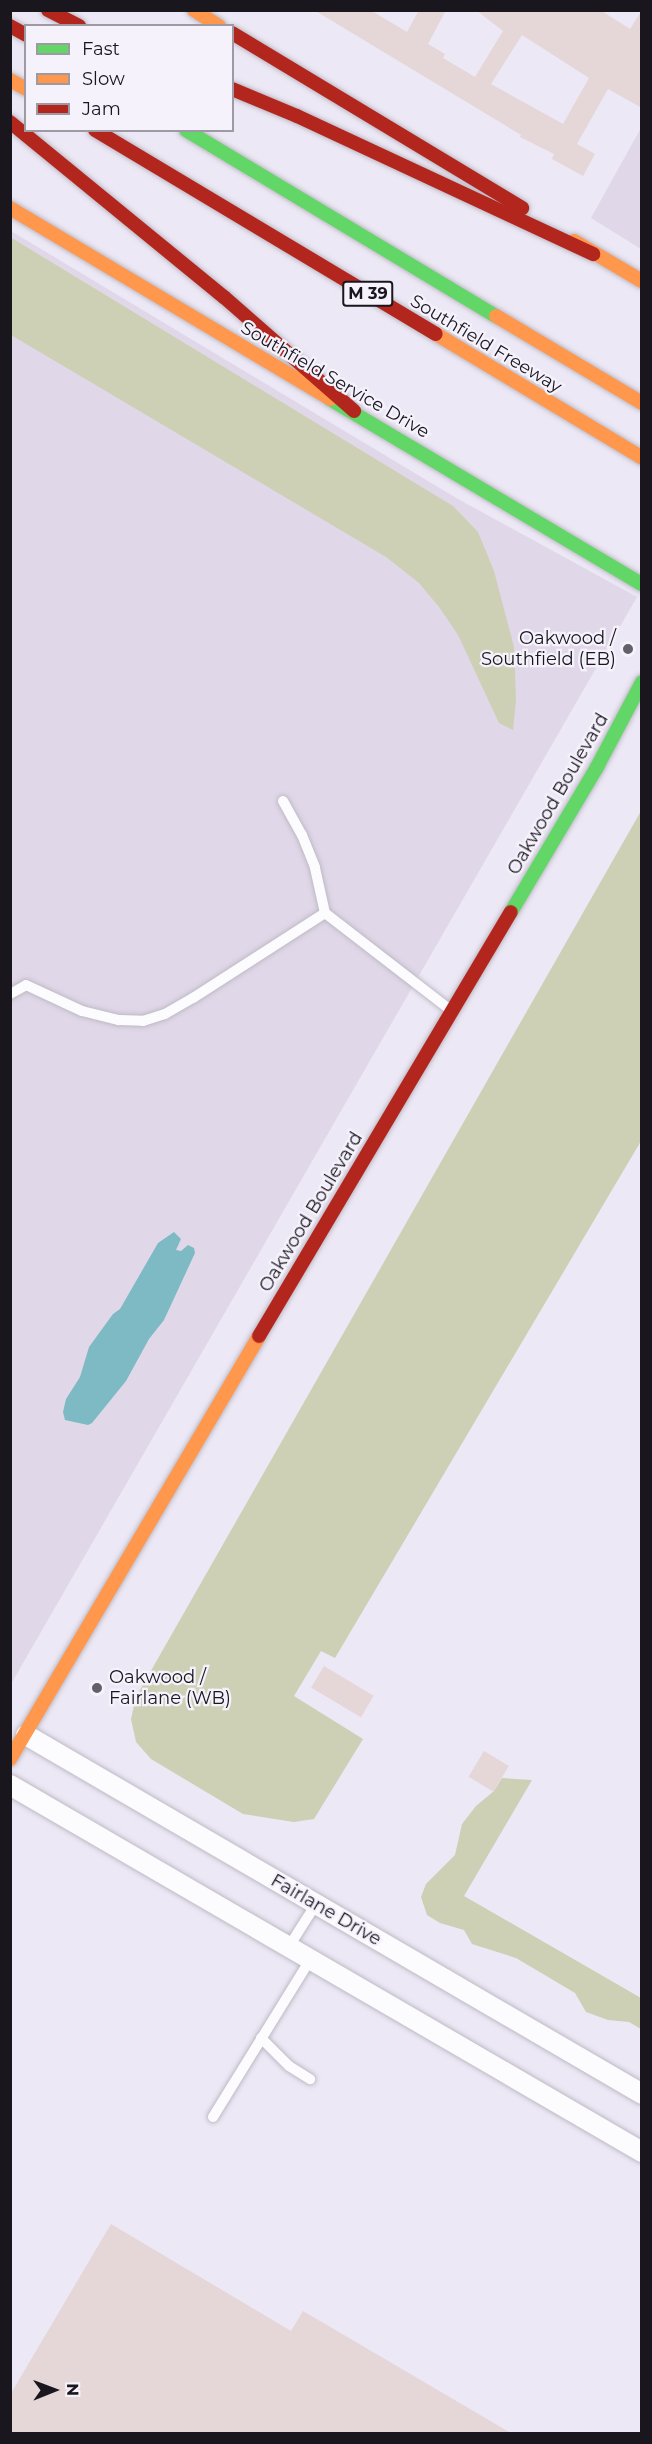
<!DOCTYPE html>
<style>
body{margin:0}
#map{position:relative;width:652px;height:2444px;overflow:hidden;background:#ece8f5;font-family:Montserrat,sans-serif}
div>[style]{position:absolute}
.commercial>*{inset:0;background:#e0d7e8}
.green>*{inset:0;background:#cdd0b5}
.water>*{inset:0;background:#7dbac3}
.building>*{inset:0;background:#e5d6d7;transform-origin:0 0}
.roads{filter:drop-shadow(0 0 2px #bebac5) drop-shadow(0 0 2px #bebac5)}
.lane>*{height:10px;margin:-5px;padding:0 5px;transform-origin:5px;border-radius:5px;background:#fcfcfe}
.street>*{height:20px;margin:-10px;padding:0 10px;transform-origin:10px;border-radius:10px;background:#fcfcfe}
.fast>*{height:14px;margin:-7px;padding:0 7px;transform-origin:7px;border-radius:7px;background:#63d668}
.slow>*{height:14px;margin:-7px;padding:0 7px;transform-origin:7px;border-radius:7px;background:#ff974d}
.jam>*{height:14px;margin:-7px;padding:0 7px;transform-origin:7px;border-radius:7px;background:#b3261e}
.dots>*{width:16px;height:16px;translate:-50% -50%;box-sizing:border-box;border:3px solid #f6f2fc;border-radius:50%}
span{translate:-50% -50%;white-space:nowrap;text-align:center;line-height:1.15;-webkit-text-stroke:4.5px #f6f2fc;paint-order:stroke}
.shield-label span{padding:2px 4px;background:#f6f2fc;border:2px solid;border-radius:4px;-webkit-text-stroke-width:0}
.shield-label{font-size:16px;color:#19161e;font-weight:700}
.street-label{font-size:18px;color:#19161e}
.poi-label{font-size:18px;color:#19161e}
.right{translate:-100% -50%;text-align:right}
.left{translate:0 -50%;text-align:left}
.frame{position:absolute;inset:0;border:12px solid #19161e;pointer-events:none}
.legend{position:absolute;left:24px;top:24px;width:210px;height:108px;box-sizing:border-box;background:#f6f2fc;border:2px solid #9e9aa3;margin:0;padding:8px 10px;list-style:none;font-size:18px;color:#19161e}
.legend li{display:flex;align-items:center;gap:12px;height:30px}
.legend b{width:30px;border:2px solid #9e9aa3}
.north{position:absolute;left:24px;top:2360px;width:60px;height:60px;-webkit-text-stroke:4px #f6f2fc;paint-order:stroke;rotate:89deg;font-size:16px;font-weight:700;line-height:24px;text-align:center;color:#19161e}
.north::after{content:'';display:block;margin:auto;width:21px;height:27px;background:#19161e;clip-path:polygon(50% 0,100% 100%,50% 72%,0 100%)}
</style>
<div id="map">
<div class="commercial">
<i style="clip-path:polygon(641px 128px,641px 249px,591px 218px)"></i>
<i style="clip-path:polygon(11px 231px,458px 499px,637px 597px,11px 1684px)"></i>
</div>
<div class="green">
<i style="clip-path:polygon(10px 237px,453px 506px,478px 532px,494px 571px,514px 647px,516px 700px,513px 730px,499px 723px,458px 635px,439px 607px,419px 583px,386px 557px,11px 335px)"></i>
<i style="clip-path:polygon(641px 811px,641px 1141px,335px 1658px,321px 1651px,294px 1696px,363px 1739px,314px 1819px,294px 1822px,243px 1814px,151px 1759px,136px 1742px,131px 1719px,136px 1697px)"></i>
<i style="clip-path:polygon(502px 1778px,532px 1780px,464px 1896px,641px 1998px,641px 2029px,629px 2022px,608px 2020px,586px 2012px,575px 1993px,516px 1958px,472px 1944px,464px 1930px,440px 1923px,427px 1915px,421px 1897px,426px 1884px,455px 1855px,462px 1824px,476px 1806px,494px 1791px)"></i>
</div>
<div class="water">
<i style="clip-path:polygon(174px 1232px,181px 1239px,176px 1250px,181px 1251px,188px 1245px,194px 1248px,195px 1253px,164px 1320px,149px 1339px,126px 1381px,92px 1423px,88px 1425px,65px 1420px,63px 1412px,66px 1399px,80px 1377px,89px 1347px,113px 1314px,120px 1309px,158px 1243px)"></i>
</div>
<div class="building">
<i style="clip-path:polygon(evenodd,314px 10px,370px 10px,407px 32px,419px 10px,446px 10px,428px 44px,445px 54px,443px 58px,475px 77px,503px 31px,476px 10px,600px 10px,630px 29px,642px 10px,642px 108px,608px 89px,577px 144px,595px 154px,583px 176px,552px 159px,554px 154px,520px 137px,521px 135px,314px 10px,522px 35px,589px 78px,563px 124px,491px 84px,522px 35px)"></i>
<i style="left:324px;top:1666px;width:58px;height:25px;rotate:31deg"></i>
<i style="left:484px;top:1751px;width:29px;height:30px;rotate:31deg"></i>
<i style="clip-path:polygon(111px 2224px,291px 2331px,303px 2311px,511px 2433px,10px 2433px,10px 2395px)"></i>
</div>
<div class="roads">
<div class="lane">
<i style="left:283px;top:801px;width:39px;rotate:61deg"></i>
<i style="left:302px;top:835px;width:35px;rotate:68deg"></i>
<i style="left:315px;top:868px;width:46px;rotate:77.5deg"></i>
<i style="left:10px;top:994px;width:18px;rotate:-29deg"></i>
<i style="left:26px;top:985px;width:62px;rotate:24.9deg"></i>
<i style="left:82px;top:1011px;width:38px;rotate:14deg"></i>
<i style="left:119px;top:1020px;width:24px;rotate:2deg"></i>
<i style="left:143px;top:1021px;width:23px;rotate:-18deg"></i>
<i style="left:165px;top:1014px;width:32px;rotate:-30deg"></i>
<i style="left:193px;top:998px;width:157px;rotate:-32.8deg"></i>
<i style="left:325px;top:913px;width:160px;rotate:37.7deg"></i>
<i style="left:288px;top:1948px;width:52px;rotate:-57.5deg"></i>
<i style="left:261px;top:2038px;width:40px;rotate:45deg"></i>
<i style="left:289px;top:2066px;width:25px;rotate:32deg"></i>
<i style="left:213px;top:2117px;width:185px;rotate:-58.3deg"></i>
</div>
<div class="street">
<i style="left:26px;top:1735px;width:713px;rotate:30.23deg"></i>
<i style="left:10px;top:1785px;width:731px;rotate:30.14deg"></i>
</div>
<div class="fast">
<i style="left:186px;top:130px;width:362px;rotate:31deg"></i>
<i style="left:330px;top:399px;width:363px;rotate:30.7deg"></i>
<i style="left:511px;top:912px;width:169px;rotate:-59.3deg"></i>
<i style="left:597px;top:767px;width:96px;rotate:-62.1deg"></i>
</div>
<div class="slow">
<i style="left:194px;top:10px;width:30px;rotate:33deg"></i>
<i style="left:10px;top:80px;width:18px;rotate:29deg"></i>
<i style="left:10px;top:208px;width:373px;rotate:30.8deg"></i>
<i style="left:574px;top:241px;width:79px;rotate:30.5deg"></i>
<i style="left:496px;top:316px;width:170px;rotate:30.8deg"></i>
<i style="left:436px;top:334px;width:240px;rotate:31deg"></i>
<i style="left:10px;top:1759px;width:491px;rotate:-59.5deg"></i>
</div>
<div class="jam">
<i style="left:48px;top:10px;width:35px;rotate:27deg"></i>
<i style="left:10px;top:26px;width:18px;rotate:29deg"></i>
<i style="left:232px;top:33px;width:339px;rotate:31.1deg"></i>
<i style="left:232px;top:89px;width:70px;rotate:22.6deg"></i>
<i style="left:297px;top:116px;width:327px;rotate:25deg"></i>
<i style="left:10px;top:122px;width:276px;rotate:39.3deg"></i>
<i style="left:224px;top:297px;width:173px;rotate:41.2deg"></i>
<i style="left:95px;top:130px;width:397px;rotate:30.9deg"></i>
<i style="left:259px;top:1336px;width:493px;rotate:-59.3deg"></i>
</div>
</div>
<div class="dots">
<i style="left:628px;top:649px;background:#636069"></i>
<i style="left:97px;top:1688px;background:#636069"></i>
</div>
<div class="shield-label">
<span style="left:368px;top:294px">M 39</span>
</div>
<div class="street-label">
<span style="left:486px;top:344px;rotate:31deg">Southfield Freeway</span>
<span style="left:335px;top:380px;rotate:30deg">Southfield Service Drive</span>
<span style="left:558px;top:794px;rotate:-60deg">Oakwood Boulevard</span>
<span style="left:311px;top:1212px;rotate:-59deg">Oakwood Boulevard</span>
<span style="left:326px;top:1910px;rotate:30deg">Fairlane Drive</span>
</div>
<div class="poi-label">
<span class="right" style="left:616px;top:649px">Oakwood /<br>Southfield (EB)</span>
<span class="left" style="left:109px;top:1688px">Oakwood /<br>Fairlane (WB)</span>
</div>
<div class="frame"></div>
<ul class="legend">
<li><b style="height:8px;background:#63d668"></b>Fast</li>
<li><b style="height:8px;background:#ff974d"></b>Slow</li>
<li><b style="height:8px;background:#b3261e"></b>Jam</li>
</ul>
<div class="north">N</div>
</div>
